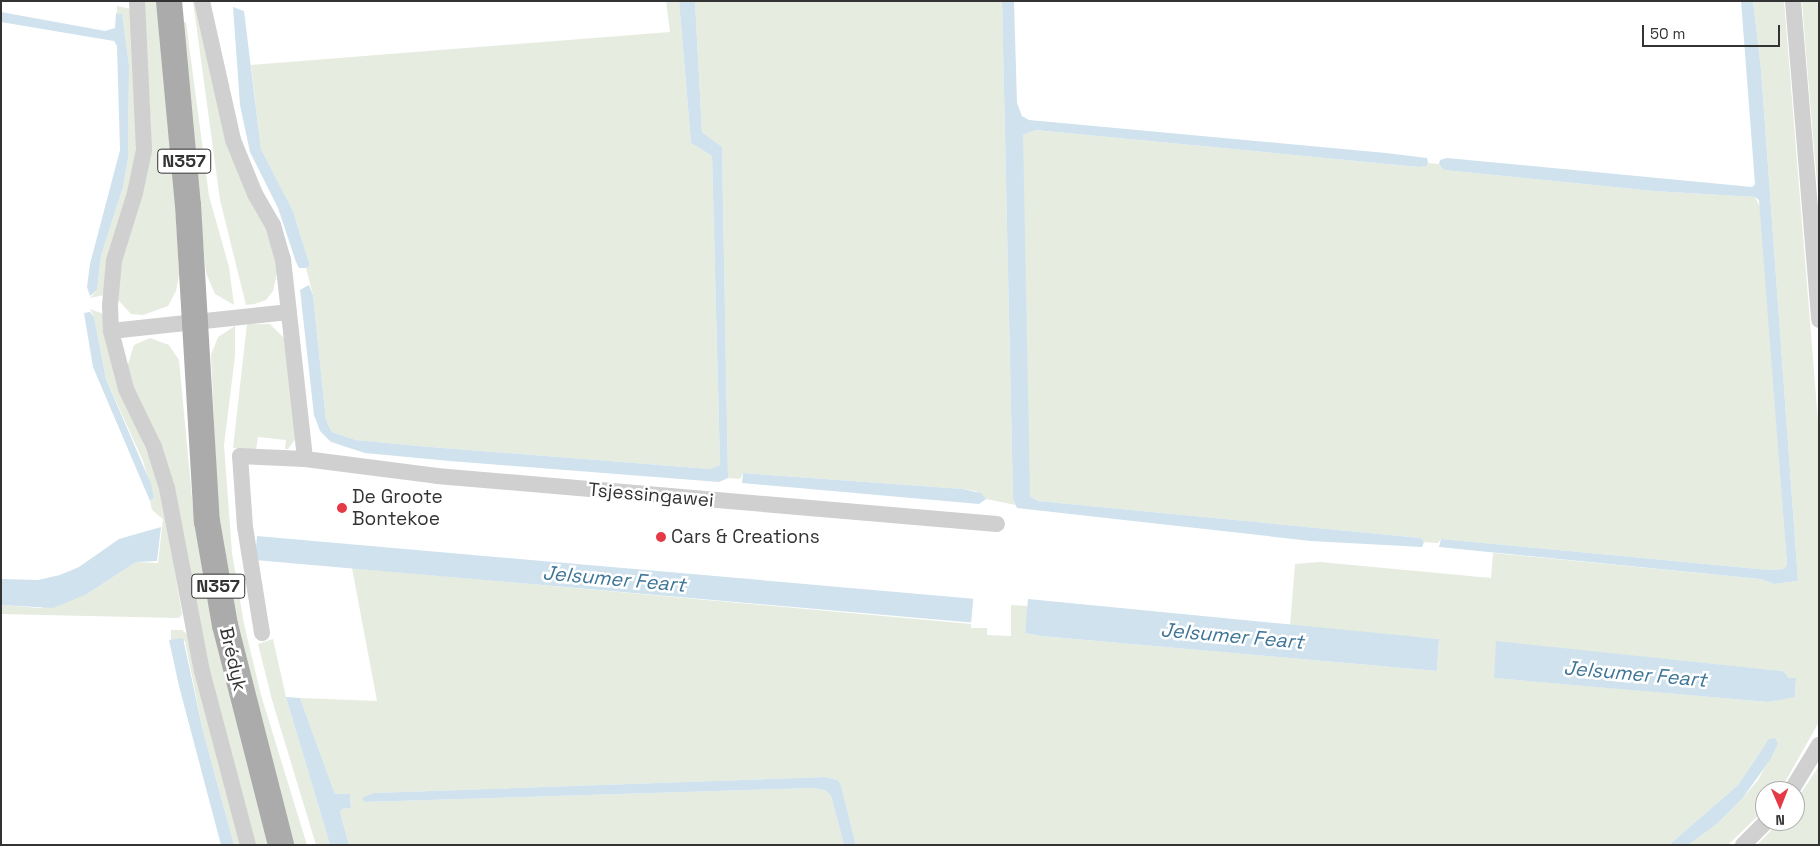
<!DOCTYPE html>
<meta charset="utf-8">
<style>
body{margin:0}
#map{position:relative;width:1820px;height:846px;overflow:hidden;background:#fff;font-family:"Space Grotesk",sans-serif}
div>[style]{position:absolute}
.green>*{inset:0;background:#e6ecdf}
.water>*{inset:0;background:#cfe2ee;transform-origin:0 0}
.minor>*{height:16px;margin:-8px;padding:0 8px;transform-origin:8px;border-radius:8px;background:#d0d0d0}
.primary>*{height:26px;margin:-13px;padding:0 13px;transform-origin:13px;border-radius:13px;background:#ababab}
.dots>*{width:14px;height:14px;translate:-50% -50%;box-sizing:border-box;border:2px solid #fff;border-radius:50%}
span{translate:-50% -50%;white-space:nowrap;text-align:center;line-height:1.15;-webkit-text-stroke:5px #fff;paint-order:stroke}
.shield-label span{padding:1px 4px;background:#fff;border:1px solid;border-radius:4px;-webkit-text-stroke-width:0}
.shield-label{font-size:18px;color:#333;font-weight:700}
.street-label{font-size:19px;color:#333}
.poi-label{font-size:19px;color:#333}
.left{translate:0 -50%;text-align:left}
.water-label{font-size:20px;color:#3f7597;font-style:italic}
.frame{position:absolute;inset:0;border:2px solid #333;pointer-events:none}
.north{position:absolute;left:1755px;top:781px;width:50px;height:50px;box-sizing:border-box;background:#fff;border:1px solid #adadad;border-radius:50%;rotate:179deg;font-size:14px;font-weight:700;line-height:20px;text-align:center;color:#333}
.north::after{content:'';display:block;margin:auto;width:18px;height:22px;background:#e63946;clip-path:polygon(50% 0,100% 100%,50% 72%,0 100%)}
.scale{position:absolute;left:1642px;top:25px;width:138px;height:22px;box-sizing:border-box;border:2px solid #333;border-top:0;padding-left:6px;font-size:15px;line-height:18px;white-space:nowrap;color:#333;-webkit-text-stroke:4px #fff;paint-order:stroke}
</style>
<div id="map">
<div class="green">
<i style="clip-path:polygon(143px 1px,159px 1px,173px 160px,179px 275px,176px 291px,168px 306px,143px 315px,131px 314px,118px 300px,119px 276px,151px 127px)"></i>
<i style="clip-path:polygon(193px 1px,196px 1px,278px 268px,273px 291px,266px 300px,254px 304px,246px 305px,245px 301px,220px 200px)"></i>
<i style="clip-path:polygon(666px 1px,679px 1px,691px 143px,712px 156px,720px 465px,710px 469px,418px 446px,356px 440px,332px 432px,326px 420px,313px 295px,306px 268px,310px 266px,293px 211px,261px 149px,251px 65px,670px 32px)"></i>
<i style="clip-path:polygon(695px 1px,1002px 1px,1013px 499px,1016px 505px,986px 499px,976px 491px,963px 489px,743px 473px,740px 479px,728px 478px,722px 147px,702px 132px)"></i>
<i style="clip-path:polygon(evenodd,1753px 1px,1784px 1px,1819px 433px,1819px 722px,1785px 782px,1779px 791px,1765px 791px,1765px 809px,1728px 845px,1688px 845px,1717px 824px,1742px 799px,1758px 780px,1778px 744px,1765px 745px,1738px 785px,1669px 845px,856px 845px,841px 785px,838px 780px,825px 777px,374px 793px,365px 802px,813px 788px,825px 790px,831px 796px,844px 845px,349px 845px,340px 812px,342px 809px,351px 808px,350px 795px,335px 794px,300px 698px,377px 701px,352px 568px,971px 624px,971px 628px,987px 628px,987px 635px,1011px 636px,1011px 605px,1028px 606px,1025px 633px,1041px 636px,1437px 671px,1439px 639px,1290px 626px,1295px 564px,1320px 562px,1491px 578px,1493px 553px,1760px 579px,1775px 584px,1798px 581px,1761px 69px,1753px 1px,1497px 642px,1783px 671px,1789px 678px,1796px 678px,1795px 696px,1768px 702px,1495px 678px,1497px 642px)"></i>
<i style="clip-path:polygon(1802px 1px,1819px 1px,1819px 206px,1806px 53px)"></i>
<i style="clip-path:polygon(117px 6px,131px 9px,137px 149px,104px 295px,90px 298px,97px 290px,101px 256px,123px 187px,128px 159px,129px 65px,122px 14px,117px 13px)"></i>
<i style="clip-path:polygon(182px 22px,186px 22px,209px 196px,229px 267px,234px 305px,215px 294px,206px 273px)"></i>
<i style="clip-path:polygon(1034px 130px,1419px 167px,1427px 166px,1428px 163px,1439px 164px,1444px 170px,1653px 191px,1755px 197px,1761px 209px,1787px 565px,1784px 569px,1769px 570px,1441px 539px,1438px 543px,1424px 542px,1421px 538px,1038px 501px,1030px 496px,1028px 487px,1022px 141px,1023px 135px)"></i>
<i style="clip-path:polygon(90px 309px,104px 314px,114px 375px,159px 480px,182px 614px,179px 618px,1px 614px,1px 605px,40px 608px,87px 594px,136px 562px,158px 563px,163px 519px,152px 510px,150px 501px,154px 498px,143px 461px,106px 379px,94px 317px)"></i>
<i style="clip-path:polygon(247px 324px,270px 324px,284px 338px,296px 438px,288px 449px,285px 449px,286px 440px,258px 437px,256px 450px,233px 448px)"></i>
<i style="clip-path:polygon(235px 326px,235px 356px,224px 445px,232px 553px,244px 624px,261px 695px,307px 845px,291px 845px,243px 661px,218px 507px,211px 355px,218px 337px)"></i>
<i style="clip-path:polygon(150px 338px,169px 345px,179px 360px,193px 509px,270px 845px,255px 845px,127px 367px,134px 345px)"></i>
<i style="clip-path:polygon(171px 630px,182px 630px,188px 635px,241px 845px,234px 845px,203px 731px,185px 641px,171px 640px)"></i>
<i style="clip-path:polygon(273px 639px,286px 697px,330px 845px,316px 845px,272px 700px,258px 644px)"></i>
<i style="clip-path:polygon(1819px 766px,1819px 845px,1757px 845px,1780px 821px,1795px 821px,1795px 802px)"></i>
</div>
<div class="water">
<i style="clip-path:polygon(679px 1px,695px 1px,702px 132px,722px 147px,728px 478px,719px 482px,450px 461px,365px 453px,331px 442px,320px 431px,314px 415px,300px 290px,309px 285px,313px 295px,326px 420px,332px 432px,356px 440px,418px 446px,710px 469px,720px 465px,712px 156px,691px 143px)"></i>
<i style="clip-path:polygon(1002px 1px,1014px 1px,1017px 103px,1022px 116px,1029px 120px,1386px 153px,1427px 158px,1428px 162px,1427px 166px,1419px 167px,1035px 130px,1023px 135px,1030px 496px,1038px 501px,1421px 538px,1424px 542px,1422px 547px,1311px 541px,1017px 508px,1013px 499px)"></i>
<i style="clip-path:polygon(1741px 1px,1753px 1px,1761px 69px,1798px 581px,1775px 584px,1760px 579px,1439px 547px,1441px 539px,1769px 570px,1784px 569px,1787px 565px,1759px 200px,1755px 197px,1653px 191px,1444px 170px,1439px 164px,1440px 160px,1447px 158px,1752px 187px,1755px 184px)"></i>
<i style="clip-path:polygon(233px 7px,244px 11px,261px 149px,293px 211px,310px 266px,306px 268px,299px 268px,296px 262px,278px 208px,250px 152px,240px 105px)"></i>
<i style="clip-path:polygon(1px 12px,105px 31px,115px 28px,116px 13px,122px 14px,129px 65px,128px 159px,123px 187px,101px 256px,97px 290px,90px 296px,87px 287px,90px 264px,120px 150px,117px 46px,114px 41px,1px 22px)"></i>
<i style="clip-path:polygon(90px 312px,94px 317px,106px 379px,151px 484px,154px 498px,150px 501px,93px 367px,84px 313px)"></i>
<i style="clip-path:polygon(743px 473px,963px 489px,981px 493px,986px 499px,979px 504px,742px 483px)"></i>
<i style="clip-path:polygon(161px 527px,157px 561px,136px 562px,87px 594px,53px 608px,1px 605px,1px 579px,38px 580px,60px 575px,79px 567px,119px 539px)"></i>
<i style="left:257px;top:536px;width:719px;height:24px;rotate:5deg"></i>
<i style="clip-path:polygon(1028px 599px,1439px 639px,1437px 671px,1041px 636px,1025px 633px)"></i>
<i style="clip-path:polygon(183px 638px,203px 731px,234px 845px,221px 845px,179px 686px,169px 640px)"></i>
<i style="clip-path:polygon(1496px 641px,1783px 671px,1789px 678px,1796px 678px,1795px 697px,1768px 702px,1494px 678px)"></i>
<i style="clip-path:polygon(286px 697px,300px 698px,335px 794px,350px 794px,351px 808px,342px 809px,340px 812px,349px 845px,330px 845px)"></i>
<i style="clip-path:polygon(1775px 738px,1778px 744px,1770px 760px,1742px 799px,1717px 824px,1688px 845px,1669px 845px,1738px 785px,1769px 739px)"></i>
<i style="clip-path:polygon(825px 777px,838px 780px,841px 785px,856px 845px,844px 845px,831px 796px,825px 790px,813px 788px,365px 802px,362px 798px,374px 793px)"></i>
</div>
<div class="minor">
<i style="left:137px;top:1px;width:149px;rotate:87.3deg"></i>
<i style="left:144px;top:150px;width:44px;rotate:101.8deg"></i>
<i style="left:135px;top:193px;width:71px;rotate:107.2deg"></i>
<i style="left:114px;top:261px;width:44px;rotate:95.2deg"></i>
<i style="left:110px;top:305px;width:26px;rotate:88deg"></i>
<i style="left:111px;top:331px;width:60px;rotate:75.5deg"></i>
<i style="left:126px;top:389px;width:64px;rotate:64.2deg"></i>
<i style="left:154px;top:447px;width:43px;rotate:72.4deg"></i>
<i style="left:167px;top:488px;width:186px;rotate:79.2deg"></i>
<i style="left:202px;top:671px;width:180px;rotate:75.2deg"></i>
<i style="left:202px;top:1px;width:142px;rotate:77.4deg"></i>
<i style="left:233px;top:140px;width:58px;rotate:67.8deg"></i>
<i style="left:255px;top:194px;width:36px;rotate:60deg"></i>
<i style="left:273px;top:225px;width:35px;rotate:74deg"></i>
<i style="left:283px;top:259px;width:201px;rotate:83.7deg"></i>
<i style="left:1793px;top:1px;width:320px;rotate:85.3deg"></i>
<i style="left:111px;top:331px;width:179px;rotate:-6.1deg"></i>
<i style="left:262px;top:633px;width:107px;rotate:-99.1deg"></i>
<i style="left:245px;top:527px;width:71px;rotate:-94deg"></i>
<i style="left:240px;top:456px;width:65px;rotate:2.6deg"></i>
<i style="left:305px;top:459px;width:133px;rotate:7.3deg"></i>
<i style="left:437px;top:476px;width:562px;rotate:4.9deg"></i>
<i style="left:1791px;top:791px;width:54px;rotate:-58.7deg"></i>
<i style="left:1743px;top:845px;width:34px;rotate:-45deg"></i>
</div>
<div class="primary">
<i style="left:169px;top:1px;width:205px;rotate:84.7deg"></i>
<i style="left:188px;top:205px;width:317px;rotate:86.6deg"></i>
<i style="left:207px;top:521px;width:106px;rotate:80.2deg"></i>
<i style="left:225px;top:625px;width:227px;rotate:75.7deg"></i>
</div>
<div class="dots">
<i style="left:342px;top:508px;background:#e63946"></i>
<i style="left:661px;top:537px;background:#e63946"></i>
</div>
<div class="shield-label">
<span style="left:184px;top:161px">N357</span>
<span style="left:218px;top:586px">N357</span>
</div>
<div class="street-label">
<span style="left:651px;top:495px;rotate:5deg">Tsjessingawei</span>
<span style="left:233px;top:659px;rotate:77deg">Brédyk</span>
</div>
<div class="poi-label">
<span class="left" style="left:352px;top:508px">De Groote<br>Bontekoe</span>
<span class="left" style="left:671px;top:537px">Cars &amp; Creations</span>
</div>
<div class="water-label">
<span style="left:614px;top:579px;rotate:5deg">Jelsumer Feart</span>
<span style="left:1232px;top:636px;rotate:5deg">Jelsumer Feart</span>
<span style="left:1635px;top:674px;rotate:5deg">Jelsumer Feart</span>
</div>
<div class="frame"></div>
<div class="north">N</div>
<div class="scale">50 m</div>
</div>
